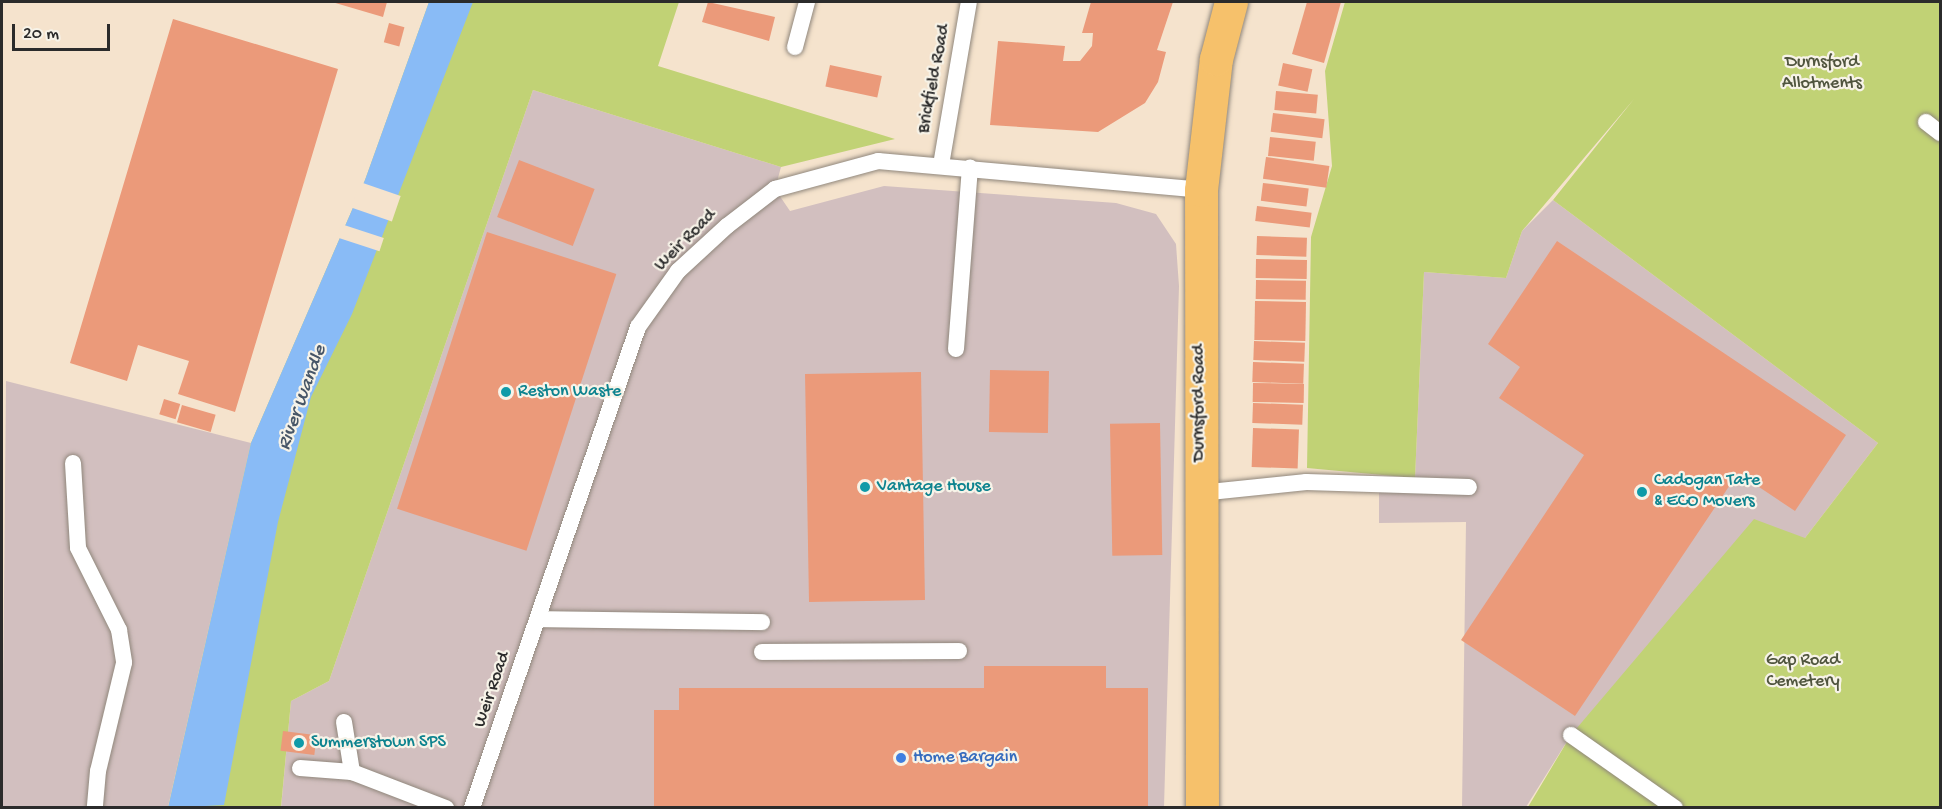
<!DOCTYPE html>
<style>
body{margin:0}
#map{position:relative;width:1942px;height:809px;overflow:hidden;background:#f5e3cd;font-family:"Gochi Hand",sans-serif}
div>[style]{position:absolute}
.industrial>*{inset:0;background:#d2bfbf}
.green>*{inset:0;background:#c1d275}
.water>*{inset:0;background:#89bbf6}
.pier>*{inset:0;background:#f5e3cd;transform-origin:0 0}
.building>*{inset:0;background:#eb9a7a;transform-origin:0 0}
.roads{filter:drop-shadow(0 0 2px #90877c) drop-shadow(0 0 2px #90877c)}
.service>*{height:16px;margin:-8px;padding:0 8px;transform-origin:8px;border-radius:8px;background:#fff}
.primary>*{height:33px;margin:-16.5px;padding:0 16.5px;transform-origin:16.5px;border-radius:16.5px;background:#f6c16b}
.dots>*{width:16px;height:16px;translate:-50% -50%;box-sizing:border-box;border:3px solid #f7f3e8;border-radius:50%}
span{translate:-50% -50%;white-space:nowrap;text-align:center;line-height:1.15;-webkit-text-stroke:4.5px #f7f3e8;paint-order:stroke}
.park-label{font-size:18px;color:#50553e}
.street-label{font-size:18px;color:#2b2b2b}
.culture-label{font-size:18px;color:#0d838f}
.left{translate:0 -50%;text-align:left}
.shop-label{font-size:18px;color:#366cbe}
.water-label{font-size:20px;color:#475668;font-style:italic}
.frame{position:absolute;inset:0;border:3px solid #2b2b2b;pointer-events:none}
.scale{position:absolute;left:12px;top:24px;width:98px;height:27px;box-sizing:border-box;border:3px solid #2b2b2b;border-top:0;padding-left:8px;font-size:18px;line-height:21px;white-space:nowrap;color:#2b2b2b;-webkit-text-stroke:4px #f7f3e8;paint-order:stroke}
</style>
<div id="map">
<div class="industrial">
<i style="clip-path:polygon(533px 90px,781px 167px,775px 189px,790px 211px,884px 186px,1116px 203px,1156px 214px,1176px 244px,1179px 286px,1164px 807px,281px 808px,291px 701px,329px 681px)"></i>
<i style="clip-path:polygon(1553px 200px,1878px 443px,1805px 538px,1571px 735px,1526px 807px,1462px 807px,1466px 522px,1379px 523px,1379px 487px,1415px 478px,1424px 272px,1506px 278px,1522px 231px)"></i>
<i style="clip-path:polygon(6px 381px,251px 443px,168px 807px,2px 808px)"></i>
</div>
<div class="green">
<i style="clip-path:polygon(429px 2px,679px 2px,658px 66px,895px 139px,781px 167px,533px 90px,329px 681px,291px 701px,281px 807px,168px 808px,251px 443px,365px 180px)"></i>
<i style="clip-path:polygon(1345px 2px,1940px 2px,1940px 807px,1528px 807px,1571px 735px,1754px 519px,1805px 538px,1878px 443px,1553px 200px,1634px 99px,1522px 231px,1506px 278px,1424px 272px,1415px 478px,1307px 468px,1311px 237px,1332px 166px,1325px 71px)"></i>
</div>
<div class="water">
<i style="clip-path:polygon(429px 2px,473px 2px,352px 314px,311px 397px,278px 522px,224px 805px,168px 808px,251px 443px,365px 180px)"></i>
</div>
<div class="pier">
<i style="left:360px;top:182px;width:43px;height:27px;rotate:19deg"></i>
<i style="left:341px;top:224px;width:45px;height:14px;rotate:18deg"></i>
</div>
<div class="building">
<i style="clip-path:polygon(332px 2px,387px 2px,383px 17px)"></i>
<i style="clip-path:polygon(708px 2px,775px 17px,769px 41px,702px 22px)"></i>
<i style="clip-path:polygon(1091px 2px,1173px 2px,1157px 50px,1166px 52px,1158px 82px,1145px 103px,1098px 132px,990px 125px,998px 41px,1065px 46px,1063px 61px,1080px 61px,1092px 46px,1093px 33px,1082px 33px)"></i>
<i style="clip-path:polygon(1307px 2px,1341px 2px,1324px 63px,1292px 54px)"></i>
<i style="clip-path:polygon(173px 19px,338px 69px,235px 412px,178px 394px,189px 361px,138px 345px,127px 381px,70px 363px)"></i>
<i style="left:389px;top:23px;width:16px;height:20px;rotate:15deg"></i>
<i style="left:1283px;top:63px;width:30px;height:23px;rotate:12deg"></i>
<i style="left:830px;top:65px;width:53px;height:22px;rotate:12deg"></i>
<i style="left:1276px;top:91px;width:42px;height:19px;rotate:5deg"></i>
<i style="left:1273px;top:113px;width:52px;height:19px;rotate:7deg"></i>
<i style="left:1270px;top:137px;width:46px;height:19px;rotate:6deg"></i>
<i style="left:1266px;top:157px;width:64px;height:22px;rotate:8deg"></i>
<i style="left:519px;top:160px;width:81px;height:61px;rotate:21deg"></i>
<i style="left:1263px;top:183px;width:46px;height:18px;rotate:7deg"></i>
<i style="left:1257px;top:206px;width:55px;height:15px;rotate:7deg"></i>
<i style="left:487px;top:232px;width:136px;height:291px;rotate:18deg"></i>
<i style="left:1257px;top:236px;width:50px;height:19px;rotate:2deg"></i>
<i style="clip-path:polygon(1557px 241px,1846px 435px,1795px 511px,1738px 473px,1575px 716px,1461px 640px,1584px 455px,1499px 398px,1520px 367px,1488px 344px)"></i>
<i style="left:1256px;top:259px;width:51px;height:19px;rotate:1deg"></i>
<i style="left:1256px;top:280px;width:50px;height:19px;rotate:1deg"></i>
<i style="left:1255px;top:301px;width:51px;height:39px;rotate:1deg"></i>
<i style="left:1254px;top:341px;width:51px;height:19px;rotate:2deg"></i>
<i style="left:1253px;top:362px;width:51px;height:20px;rotate:2deg"></i>
<i style="left:990px;top:370px;width:59px;height:62px;rotate:1deg"></i>
<i style="left:921px;top:372px;width:228px;height:116px;rotate:89deg"></i>
<i style="left:1253px;top:383px;width:51px;height:19px;rotate:1deg"></i>
<i style="left:164px;top:399px;width:17px;height:16px;rotate:17deg"></i>
<i style="left:1253px;top:403px;width:50px;height:20px;rotate:2deg"></i>
<i style="left:182px;top:405px;width:35px;height:18px;rotate:16deg"></i>
<i style="left:1160px;top:423px;width:132px;height:50px;rotate:89deg"></i>
<i style="left:1253px;top:428px;width:46px;height:39px;rotate:2deg"></i>
<i style="clip-path:polygon(984px 666px,1106px 666px,1106px 688px,1148px 688px,1148px 808px,654px 806px,654px 710px,679px 710px,679px 688px,984px 688px)"></i>
<i style="left:283px;top:731px;width:34px;height:20px;rotate:7deg"></i>
</div>
<div class="roads">
<div class="service">
<i style="left:795px;top:47px;width:47px;rotate:-75.1deg"></i>
<i style="left:1926px;top:122px;width:18px;rotate:38deg"></i>
<i style="left:941px;top:165px;width:165px;rotate:-80.3deg"></i>
<i style="left:956px;top:349px;width:182px;rotate:-85.6deg"></i>
<i style="left:73px;top:463px;width:85px;rotate:86.6deg"></i>
<i style="left:78px;top:548px;width:92px;rotate:63.4deg"></i>
<i style="left:119px;top:630px;width:33px;rotate:81deg"></i>
<i style="left:124px;top:663px;width:111px;rotate:103.5deg"></i>
<i style="left:98px;top:771px;width:37px;rotate:95deg"></i>
<i style="left:1200px;top:493px;width:107px;rotate:-5.9deg"></i>
<i style="left:1306px;top:482px;width:163px;rotate:1.8deg"></i>
<i style="left:538px;top:619px;width:224px;rotate:0.8deg"></i>
<i style="left:762px;top:652px;width:197px;rotate:-0.3deg"></i>
<i style="left:344px;top:722px;width:51px;rotate:80.9deg"></i>
<i style="left:352px;top:772px;width:101px;rotate:21deg"></i>
<i style="left:1571px;top:735px;width:127px;rotate:35.1deg"></i>
<i style="left:300px;top:768px;width:52px;rotate:4.4deg"></i>
<i style="left:472px;top:808px;width:509px;rotate:-70.96deg"></i>
<i style="left:638px;top:327px;width:69px;rotate:-54.5deg"></i>
<i style="left:678px;top:271px;width:67px;rotate:-42.6deg"></i>
<i style="left:727px;top:226px;width:61px;rotate:-37.6deg"></i>
<i style="left:775px;top:189px;width:107px;rotate:-15.2deg"></i>
<i style="left:878px;top:161px;width:324px;rotate:5.1deg"></i>
</div>
<div class="primary">
<i style="left:1202px;top:808px;width:618px;rotate:-90.09deg"></i>
<i style="left:1201px;top:190px;width:132px;rotate:-83.5deg"></i>
<i style="left:1216px;top:59px;width:59px;rotate:-75.3deg"></i>
</div>
</div>
<div class="dots">
<i style="left:506px;top:392px;background:#0f9aa8"></i>
<i style="left:865px;top:487px;background:#0f9aa8"></i>
<i style="left:1642px;top:492px;background:#0f9aa8"></i>
<i style="left:299px;top:743px;background:#0f9aa8"></i>
<i style="left:901px;top:758px;background:#3f7fe0"></i>
</div>
<div class="park-label">
<span style="left:1822px;top:74px">Durnsford<br>Allotments</span>
<span style="left:1803px;top:672px">Gap Road<br>Cemetery</span>
</div>
<div class="street-label">
<span style="left:935px;top:79px;rotate:-79deg">Brickfield Road</span>
<span style="left:686px;top:241px;rotate:-45deg">Weir Road</span>
<span style="left:1200px;top:403px;rotate:-90deg">Durnsford Road</span>
<span style="left:493px;top:690px;rotate:-71deg">Weir Road</span>
</div>
<div class="culture-label">
<span class="left" style="left:518px;top:392px">Reston Waste</span>
<span class="left" style="left:1654px;top:492px">Cadogan Tate<br>&amp; ECO Movers</span>
<span class="left" style="left:877px;top:487px">Vantage House</span>
<span class="left" style="left:311px;top:743px">Summerstown SPS</span>
</div>
<div class="shop-label">
<span class="left" style="left:913px;top:758px">Home Bargain</span>
</div>
<div class="water-label">
<span style="left:303px;top:398px;rotate:-70deg">River Wandle</span>
</div>
<div class="frame"></div>
<div class="scale">20 m</div>
</div>
